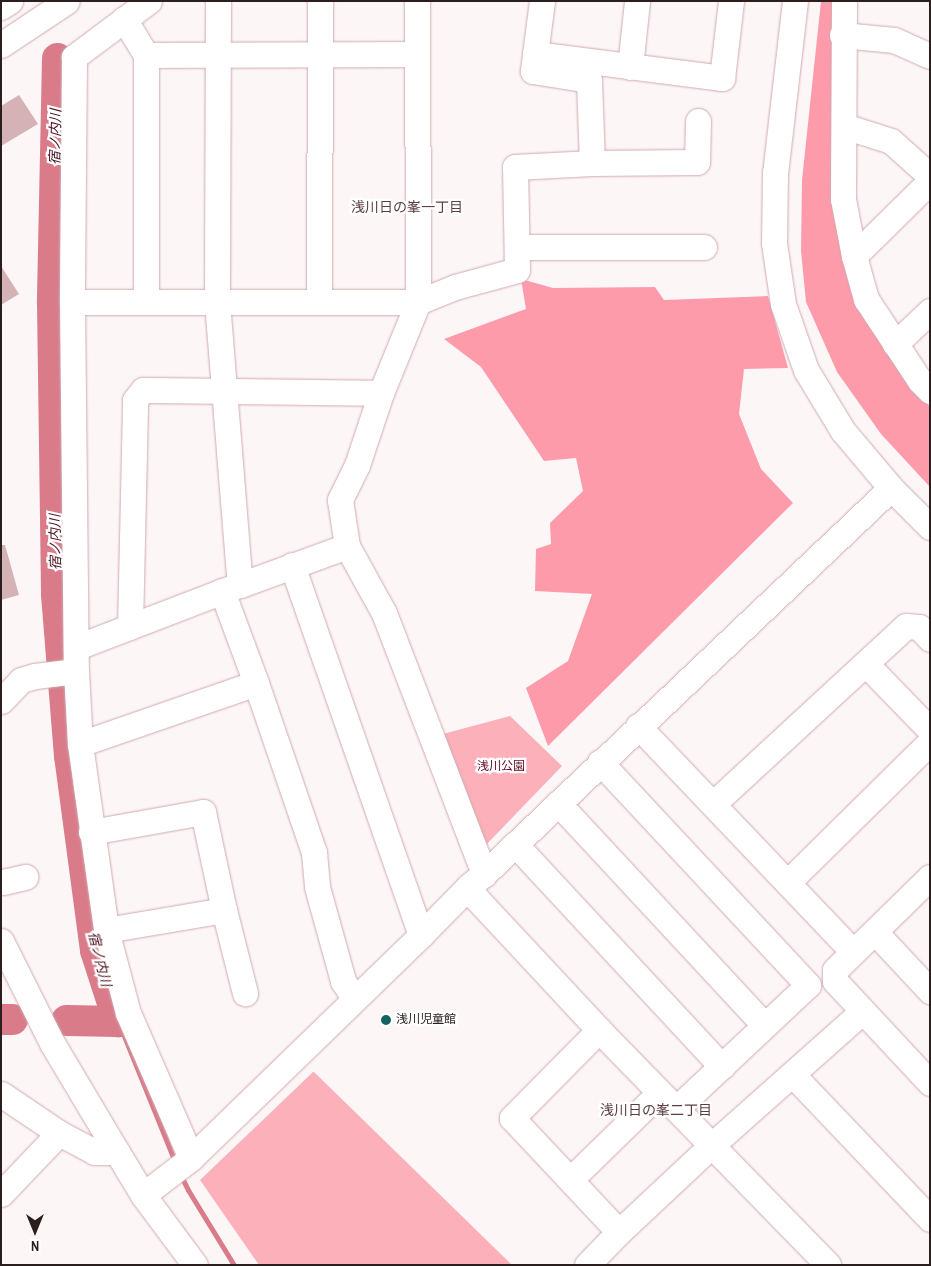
<!DOCTYPE html>
<meta charset="utf-8">
<style>
body{margin:0}
#map{position:relative;width:931px;height:1266px;overflow:hidden;background:#fdf6f7;font-family:"Archivo Narrow","Noto Sans JP",sans-serif}
div>[style]{position:absolute}
.green>*{inset:0;background:#fbb0ba}
.forest>*{inset:0;background:#fe9baa}
.stream>*{height:5px;margin:-2.5px;padding:0 2.5px;transform-origin:2.5px;border-radius:2.5px;background:#da7b8a}
.river>*{height:31px;margin:-15.5px;padding:0 15.5px;transform-origin:15.5px;border-radius:15.5px;background:#da7b8a}
.building>*{inset:0;background:#d4b2b5}
.roads{filter:drop-shadow(0 0 1px #ceabaf) drop-shadow(0 0 1px #ceabaf)}
.minor>*{height:25px;margin:-12.5px;padding:0 12.5px;transform-origin:12.5px;border-radius:12.5px;background:#fff}
.dots>*{width:14px;height:14px;translate:-50% -50%;box-sizing:border-box;border:2px solid #fff;border-radius:50%}
span{translate:-50% -50%;white-space:nowrap;text-align:center;line-height:1.15;-webkit-text-stroke:4.5px #fff;paint-order:stroke}
.park-label{font-size:12px;color:#620b25}
.poi-label{font-size:12px;color:#2a1e1f}
.left{translate:0 -50%;text-align:left}
.water-label{font-size:14px;color:#4b101e;font-style:italic}
.neighbourhood-label{font-size:14px;color:#5c3f43}
.frame{position:absolute;inset:0;border:2px solid #2a1e1f;pointer-events:none}
.north{position:absolute;left:10px;top:1206px;width:50px;height:50px;-webkit-text-stroke:4px #fff;paint-order:stroke;rotate:180deg;font-size:14px;font-weight:700;line-height:20px;text-align:center;color:#2a1e1f}
.north::after{content:'';display:block;margin:auto;width:18px;height:22px;background:#2a1e1f;clip-path:polygon(50% 0,100% 100%,50% 72%,0 100%)}
</style>
<div id="map">
<div class="green">
<i style="clip-path:polygon(510px 716px,562px 766px,484px 847px,443px 734px)"></i>
<i style="clip-path:polygon(313px 1072px,314px 1072px,512px 1265px,259px 1265px,200px 1180px)"></i>
</div>
<div class="forest">
<i style="clip-path:polygon(821px 1px,836px 1px,834px 194px,914px 389px,930px 407px,930px 487px,881px 434px,837px 372px,806px 302px,801px 251px,802px 180px)"></i>
<i style="clip-path:polygon(521px 279px,553px 288px,655px 287px,664px 300px,768px 296px,788px 368px,744px 369px,739px 414px,761px 469px,793px 503px,548px 746px,526px 688px,568px 661px,592px 594px,535px 591px,536px 549px,551px 544px,550px 523px,583px 491px,576px 458px,544px 461px,481px 367px,444px 339px,526px 309px)"></i>
</div>
<div class="stream">
<i style="left:118px;top:1021px;width:152px;rotate:68deg"></i>
<i style="left:180px;top:1174px;width:18px;rotate:63deg"></i>
<i style="left:188px;top:1190px;width:88px;rotate:58.5deg"></i>
</div>
<div class="river">
<i style="left:57px;top:58px;width:245px;rotate:91.2deg"></i>
<i style="left:52px;top:303px;width:291px;rotate:89.2deg"></i>
<i style="left:56px;top:594px;width:162px;rotate:85.4deg"></i>
<i style="left:69px;top:755px;width:197px;rotate:82.4deg"></i>
<i style="left:95px;top:950px;width:75px;rotate:72.1deg"></i>
<i style="left:118px;top:1021px;width:52px;rotate:-178.9deg"></i>
<i style="left:1px;top:1019px;width:11px"></i>
</div>
<div class="building">
<i style="clip-path:polygon(19px 95px,38px 124px,1px 146px,1px 106px)"></i>
<i style="clip-path:polygon(1px 266px,19px 294px,1px 305px)"></i>
<i style="clip-path:polygon(1px 545px,5px 545px,19px 595px,1px 600px)"></i>
</div>
<div class="roads">
<div class="minor">
<i style="left:149px;top:1px;width:94px;rotate:143.3deg"></i>
<i style="left:74px;top:57px;width:245px;rotate:90.5deg"></i>
<i style="left:72px;top:302px;width:369px;rotate:89.4deg"></i>
<i style="left:76px;top:671px;width:73px;rotate:86.9deg"></i>
<i style="left:80px;top:744px;width:188px;rotate:82deg"></i>
<i style="left:106px;top:930px;width:86px;rotate:75.2deg"></i>
<i style="left:128px;top:1013px;width:158px;rotate:66.5deg"></i>
<i style="left:218px;top:1px;width:301px;rotate:90.2deg"></i>
<i style="left:217px;top:302px;width:284px;rotate:85.4deg"></i>
<i style="left:240px;top:585px;width:114px;rotate:-20deg"></i>
<i style="left:417px;top:1px;width:301px;rotate:89.8deg"></i>
<i style="left:418px;top:302px;width:98px;rotate:112.1deg"></i>
<i style="left:381px;top:393px;width:76px;rotate:108.4deg"></i>
<i style="left:357px;top:465px;width:39px;rotate:116deg"></i>
<i style="left:340px;top:500px;width:47px;rotate:81.3deg"></i>
<i style="left:347px;top:546px;width:77px;rotate:61.1deg"></i>
<i style="left:384px;top:613px;width:280px;rotate:69deg"></i>
<i style="left:542px;top:1px;width:53px;rotate:97.5deg"></i>
<i style="left:535px;top:54px;width:189px;rotate:7.3deg"></i>
<i style="left:722px;top:78px;width:78px;rotate:-83.3deg"></i>
<i style="left:795px;top:1px;width:173px;rotate:96.6deg"></i>
<i style="left:775px;top:173px;width:70px;rotate:90.8deg"></i>
<i style="left:774px;top:243px;width:62px;rotate:81.6deg"></i>
<i style="left:783px;top:304px;width:70px;rotate:70.8deg"></i>
<i style="left:806px;top:370px;width:71px;rotate:58.8deg"></i>
<i style="left:843px;top:431px;width:75px;rotate:49.9deg"></i>
<i style="left:891px;top:488px;width:55px;rotate:45deg"></i>
<i style="left:844px;top:1px;width:198px;rotate:90.3deg"></i>
<i style="left:843px;top:199px;width:58px;rotate:79.1deg"></i>
<i style="left:854px;top:256px;width:45px;rotate:74.4deg"></i>
<i style="left:866px;top:299px;width:98px;rotate:56.6deg"></i>
<i style="left:920px;top:381px;width:14px;rotate:45deg"></i>
<i style="left:1px;top:7px;width:11px;rotate:-34deg"></i>
<i style="left:124px;top:19px;width:42px;rotate:58.6deg"></i>
<i style="left:146px;top:55px;width:246px;rotate:90deg"></i>
<i style="left:842px;top:35px;width:52px;rotate:5.5deg"></i>
<i style="left:894px;top:40px;width:39px;rotate:24deg"></i>
<i style="left:1px;top:45px;width:79px;rotate:-33.7deg"></i>
<i style="left:146px;top:55px;width:269px;rotate:-0.2deg"></i>
<i style="left:630px;top:67px;width:66px;rotate:-83.9deg"></i>
<i style="left:844px;top:126px;width:49px;rotate:17.7deg"></i>
<i style="left:891px;top:141px;width:52px;rotate:41.9deg"></i>
<i style="left:592px;top:163px;width:105px;rotate:-0.5deg"></i>
<i style="left:697px;top:162px;width:41px;rotate:-88.6deg"></i>
<i style="left:518px;top:247px;width:186px"></i>
<i style="left:854px;top:256px;width:107px;rotate:-44.6deg"></i>
<i style="left:72px;top:302px;width:346px"></i>
<i style="left:418px;top:302px;width:40px;rotate:-22deg"></i>
<i style="left:455px;top:287px;width:64px;rotate:-15.3deg"></i>
<i style="left:517px;top:270px;width:103px;rotate:-91.1deg"></i>
<i style="left:515px;top:167px;width:77px;rotate:-3deg"></i>
<i style="left:592px;top:163px;width:83px;rotate:-92.1deg"></i>
<i style="left:589px;top:80px;width:57px;rotate:-170.9deg"></i>
<i style="left:533px;top:71px;width:17px;rotate:-83deg"></i>
<i style="left:319px;top:302px;width:301px;rotate:-89.8deg"></i>
<i style="left:895px;top:344px;width:48px;rotate:-43.3deg"></i>
<i style="left:292px;top:565px;width:392px;rotate:70.8deg"></i>
<i style="left:222px;top:591px;width:98px;rotate:69.7deg"></i>
<i style="left:256px;top:683px;width:179px;rotate:71.1deg"></i>
<i style="left:314px;top:852px;width:35px;rotate:85deg"></i>
<i style="left:317px;top:887px;width:98px;rotate:74.5deg"></i>
<i style="left:343px;top:981px;width:20px;rotate:57deg"></i>
<i style="left:130px;top:627px;width:227px;rotate:-88.7deg"></i>
<i style="left:135px;top:400px;width:13px;rotate:-51deg"></i>
<i style="left:143px;top:390px;width:238px;rotate:0.7deg"></i>
<i style="left:77px;top:647px;width:170px;rotate:-21deg"></i>
<i style="left:866px;top:664px;width:92px;rotate:45.9deg"></i>
<i style="left:1px;top:701px;width:29px;rotate:-46deg"></i>
<i style="left:21px;top:680px;width:15px;rotate:-16deg"></i>
<i style="left:35px;top:676px;width:41px;rotate:-7deg"></i>
<i style="left:638px;top:726px;width:311px;rotate:46.4deg"></i>
<i style="left:80px;top:744px;width:186px;rotate:-19.1deg"></i>
<i style="left:600px;top:762px;width:305px;rotate:47deg"></i>
<i style="left:808px;top:985px;width:181px;rotate:136.8deg"></i>
<i style="left:558px;top:803px;width:303px;rotate:47.1deg"></i>
<i style="left:714px;top:803px;width:261px;rotate:-42.7deg"></i>
<i style="left:906px;top:626px;width:13px;rotate:4deg"></i>
<i style="left:919px;top:627px;width:16px;rotate:47deg"></i>
<i style="left:91px;top:832px;width:114px;rotate:-10.1deg"></i>
<i style="left:203px;top:812px;width:100px;rotate:77.9deg"></i>
<i style="left:224px;top:910px;width:86px;rotate:75.8deg"></i>
<i style="left:515px;top:844px;width:304px;rotate:47.1deg"></i>
<i style="left:930px;top:877px;width:133px;rotate:135.6deg"></i>
<i style="left:835px;top:970px;width:11px;rotate:90deg"></i>
<i style="left:835px;top:981px;width:139px;rotate:47deg"></i>
<i style="left:3px;top:882px;width:23px;rotate:-13deg"></i>
<i style="left:788px;top:882px;width:199px;rotate:-44.6deg"></i>
<i style="left:469px;top:886px;width:14px;rotate:60deg"></i>
<i style="left:476px;top:898px;width:180px;rotate:47deg"></i>
<i style="left:599px;top:1030px;width:328px;rotate:45.7deg"></i>
<i style="left:106px;top:930px;width:120px;rotate:-9.6deg"></i>
<i style="left:875px;top:932px;width:81px;rotate:47deg"></i>
<i style="left:1px;top:941px;width:114px;rotate:63.4deg"></i>
<i style="left:52px;top:1043px;width:127px;rotate:59.2deg"></i>
<i style="left:117px;top:1152px;width:50px;rotate:58.8deg"></i>
<i style="left:143px;top:1195px;width:87px;rotate:53.4deg"></i>
<i style="left:599px;top:1030px;width:124px;rotate:134.7deg"></i>
<i style="left:512px;top:1118px;width:156px;rotate:46.8deg"></i>
<i style="left:619px;top:1232px;width:127px;rotate:-43.1deg"></i>
<i style="left:712px;top:1145px;width:200px;rotate:-41.6deg"></i>
<i style="left:792px;top:1074px;width:200px;rotate:46.4deg"></i>
<i style="left:1px;top:1094px;width:70px;rotate:33.9deg"></i>
<i style="left:59px;top:1133px;width:40px;rotate:28deg"></i>
<i style="left:94px;top:1152px;width:23px"></i>
<i style="left:571px;top:1179px;width:123px;rotate:-44.3deg"></i>
<i style="left:1px;top:1194px;width:84px;rotate:-46.4deg"></i>
<i style="left:143px;top:1195px;width:61px;rotate:-37.6deg"></i>
<i style="left:191px;top:1158px;width:320px;rotate:-44.1deg"></i>
<i style="left:421px;top:935px;width:69px;rotate:-45.6deg"></i>
<i style="left:469px;top:886px;width:19px;rotate:-39deg"></i>
<i style="left:484px;top:874px;width:561px;rotate:-43.48deg"></i>
<i style="left:587px;top:1265px;width:46px;rotate:-45.9deg"></i>
</div>
</div>
<div class="dots">
<i style="left:386px;top:1020px;background:#14635f"></i>
</div>
<div class="park-label">
<span style="left:501px;top:767px">浅川公園</span>
</div>
<div class="poi-label">
<span class="left" style="left:396px;top:1020px">浅川児童館</span>
</div>
<div class="water-label">
<span style="left:55px;top:137px;rotate:-89deg">宿ノ内川</span>
<span style="left:55px;top:542px;rotate:-91deg">宿ノ内川</span>
<span style="left:100px;top:959px;rotate:76deg">宿ノ内川</span>
</div>
<div class="neighbourhood-label">
<span style="left:407px;top:207px">浅川日の峯一丁目</span>
<span style="left:656px;top:1110px">浅川日の峯二丁目</span>
</div>
<div class="frame"></div>
<div class="north">N</div>
</div>
